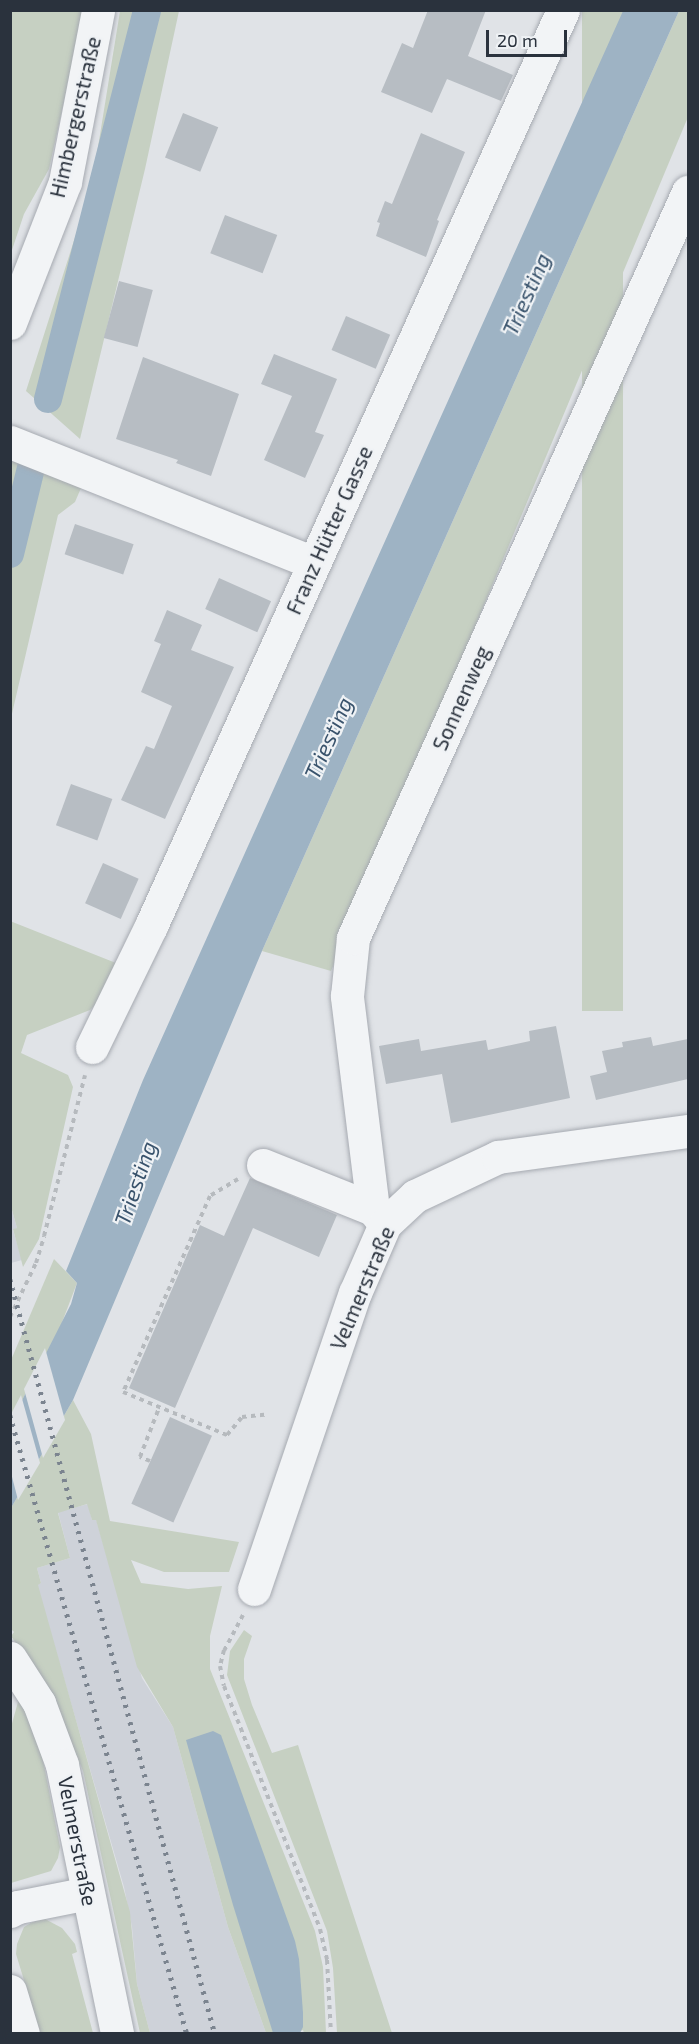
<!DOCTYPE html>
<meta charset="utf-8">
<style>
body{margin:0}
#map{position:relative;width:699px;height:2044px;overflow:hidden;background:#e0e3e7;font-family:"Exo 2",sans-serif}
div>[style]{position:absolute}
.built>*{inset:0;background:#ced2d9}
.green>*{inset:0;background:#c6d0c2;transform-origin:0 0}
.water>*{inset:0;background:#9eb3c4}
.pier>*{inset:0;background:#e0e3e7}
.canal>*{height:28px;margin:-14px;padding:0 14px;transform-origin:14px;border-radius:14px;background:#9eb3c4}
.building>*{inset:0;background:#b7bdc3;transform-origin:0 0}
.path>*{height:4px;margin-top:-2px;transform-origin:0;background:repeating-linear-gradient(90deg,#b6babe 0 4.5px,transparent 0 9px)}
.roads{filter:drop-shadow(0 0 2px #a6aab1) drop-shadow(0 0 2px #a6aab1)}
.minor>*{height:33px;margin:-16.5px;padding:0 16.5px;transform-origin:16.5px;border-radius:16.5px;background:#f2f4f6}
.rail>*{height:4.5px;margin-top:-2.25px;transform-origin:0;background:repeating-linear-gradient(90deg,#7b848f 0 3px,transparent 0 9px)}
span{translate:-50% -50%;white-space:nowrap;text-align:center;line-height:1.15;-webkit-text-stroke:4.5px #eff2f5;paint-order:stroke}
.street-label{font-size:21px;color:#2a323d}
.water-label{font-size:22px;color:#39536c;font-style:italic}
.frame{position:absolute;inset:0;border:12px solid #2a323d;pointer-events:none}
.scale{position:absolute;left:486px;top:30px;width:81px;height:27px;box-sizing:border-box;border:3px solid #2a323d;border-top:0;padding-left:8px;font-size:18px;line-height:21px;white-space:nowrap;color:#2a323d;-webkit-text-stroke:4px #eff2f5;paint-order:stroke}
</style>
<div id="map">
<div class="built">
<i style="clip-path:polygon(10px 1203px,17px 1228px,13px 1230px,22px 1260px,11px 1263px)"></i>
<i style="clip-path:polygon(88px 1504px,92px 1520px,96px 1519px,142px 1678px,173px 1727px,228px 1927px,266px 2033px,150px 2033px,137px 1984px,132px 1927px,124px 1887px,37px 1585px,41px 1583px,37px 1568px,70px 1558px,58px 1512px)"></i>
</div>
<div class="green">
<i style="clip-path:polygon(11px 11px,84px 11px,49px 169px,24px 214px,11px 253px)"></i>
<i style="clip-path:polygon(120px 11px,179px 11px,145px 169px,80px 439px,26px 391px,92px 184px)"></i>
<i style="left:582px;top:11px;width:41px;height:1000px"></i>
<i style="clip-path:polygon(679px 11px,688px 11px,688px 117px,331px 971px,262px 951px)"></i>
<i style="clip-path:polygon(10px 455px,80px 484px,81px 488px,75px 502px,58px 515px,11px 718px)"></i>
<i style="clip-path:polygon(10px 921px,121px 965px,99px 1001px,90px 1010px,27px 1035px,21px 1053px,68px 1075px,73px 1087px,39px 1239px,23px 1267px,13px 1229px,17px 1228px,10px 1203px)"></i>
<i style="clip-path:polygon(54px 1259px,77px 1283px,61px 1325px,11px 1422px,11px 1360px)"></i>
<i style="clip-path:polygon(73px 1400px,91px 1434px,110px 1521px,239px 1542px,229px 1572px,164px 1572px,131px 1560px,141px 1583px,188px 1589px,222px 1586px,210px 1636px,210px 1669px,315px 1931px,323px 1967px,326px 2033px,304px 2033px,303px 2030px,295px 2033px,266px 2033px,228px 1927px,173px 1727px,137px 1667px,96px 1520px,92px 1520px,87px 1504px,58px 1513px,70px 1558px,37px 1568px,41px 1583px,38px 1585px,130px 1912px,137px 1984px,150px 2033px,140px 2033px,83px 1771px,52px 1697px,11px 1636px,14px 1632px,10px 1628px,11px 1508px)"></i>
<i style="clip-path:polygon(244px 1630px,252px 1636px,244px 1659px,244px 1679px,252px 1705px,272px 1753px,298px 1745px,392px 2033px,337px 2033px,333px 1968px,327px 1931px,227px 1675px,230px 1651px)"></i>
<i style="clip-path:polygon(22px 1700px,42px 1755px,60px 1847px,58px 1858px,51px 1871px,11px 1883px,11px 1727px,18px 1702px)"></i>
<i style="clip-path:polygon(45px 1919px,62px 1928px,75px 1944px,77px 1952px,72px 1954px,93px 2033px,40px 2033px,16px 1954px,17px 1944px,24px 1927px,36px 1920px)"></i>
</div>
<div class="water">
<i style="clip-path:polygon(623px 11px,679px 11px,262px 951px,73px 1400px,11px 1508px,11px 1422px,71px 1304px,77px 1283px,66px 1271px,143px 1080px)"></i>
<i style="clip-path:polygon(213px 1731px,221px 1735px,295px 1941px,299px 1959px,303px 2013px,303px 2027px,300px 2033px,273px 2033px,233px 1905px,186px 1740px)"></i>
</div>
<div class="pier">
<i style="clip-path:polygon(45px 1348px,65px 1420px,43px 1458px,24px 1389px)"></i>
<i style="clip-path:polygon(21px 1395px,40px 1463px,18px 1500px,11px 1473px,10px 1416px)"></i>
</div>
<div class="canal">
<i style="left:48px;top:399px;width:401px;rotate:-75.7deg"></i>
<i style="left:10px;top:554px;width:89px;rotate:-76.3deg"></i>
</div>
<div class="building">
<i style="clip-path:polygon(428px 10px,486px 10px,468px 56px,513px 75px,501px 101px,447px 79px,432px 113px,381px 92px,402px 43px,413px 48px)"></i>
<i style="left:183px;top:113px;width:38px;height:48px;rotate:22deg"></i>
<i style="clip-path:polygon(421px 133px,465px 152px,437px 220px,439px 221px,426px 257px,376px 236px,380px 223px,377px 222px,385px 201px,392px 204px)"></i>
<i style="left:225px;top:215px;width:56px;height:41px;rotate:21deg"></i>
<i style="left:119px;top:281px;width:35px;height:59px;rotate:15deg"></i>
<i style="left:346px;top:316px;width:48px;height:37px;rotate:23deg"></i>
<i style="clip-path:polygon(274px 354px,337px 379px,315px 432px,324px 435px,305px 478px,264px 460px,292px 396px,261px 384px)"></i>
<i style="clip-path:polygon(143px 357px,239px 394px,211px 476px,176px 463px,178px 460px,116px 439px)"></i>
<i style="left:75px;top:524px;width:62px;height:32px;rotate:19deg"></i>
<i style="left:219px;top:578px;width:57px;height:34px;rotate:24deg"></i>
<i style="clip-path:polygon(167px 610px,202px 625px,191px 650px,234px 667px,165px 819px,121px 800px,146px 746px,154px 749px,172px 706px,141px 692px,161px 644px,154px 641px)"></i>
<i style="left:71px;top:784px;width:44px;height:44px;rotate:20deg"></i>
<i style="left:103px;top:863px;width:39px;height:44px;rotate:24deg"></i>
<i style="clip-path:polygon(556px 1026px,570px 1098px,451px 1123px,442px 1074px,386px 1084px,379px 1046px,419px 1039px,421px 1051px,486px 1040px,488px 1050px,530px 1041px,529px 1031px)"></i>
<i style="clip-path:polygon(651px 1037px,653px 1046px,688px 1039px,688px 1079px,596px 1100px,590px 1076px,607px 1072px,602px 1051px,623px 1047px,622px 1042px)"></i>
<i style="clip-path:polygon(250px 1178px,337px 1215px,319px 1257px,253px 1228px,175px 1408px,129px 1388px,200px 1225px,224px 1236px)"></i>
<i style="left:170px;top:1417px;width:46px;height:95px;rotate:24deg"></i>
</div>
<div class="path">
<i style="left:238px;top:1179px;width:33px;rotate:149deg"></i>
<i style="left:210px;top:1196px;width:214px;rotate:113.9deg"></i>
<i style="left:123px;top:1392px;width:113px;rotate:22.5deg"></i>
<i style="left:227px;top:1435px;width:23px;rotate:-50deg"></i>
<i style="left:242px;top:1417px;width:27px;rotate:-6deg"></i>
<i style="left:10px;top:1317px;width:60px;rotate:-64.3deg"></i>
<i style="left:36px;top:1263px;width:28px;rotate:-73deg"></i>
<i style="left:44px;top:1236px;width:166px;rotate:-75.7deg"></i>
<i style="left:150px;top:1461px;width:11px;rotate:-158deg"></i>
<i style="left:140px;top:1457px;width:53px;rotate:-68.8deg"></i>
<i style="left:243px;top:1615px;width:40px;rotate:118deg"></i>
<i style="left:224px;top:1650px;width:16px;rotate:104deg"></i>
<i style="left:220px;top:1666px;width:20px;rotate:79deg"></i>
<i style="left:224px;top:1686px;width:261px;rotate:68.4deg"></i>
<i style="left:320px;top:1929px;width:32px;rotate:77deg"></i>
<i style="left:327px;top:1960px;width:74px;rotate:86.9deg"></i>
</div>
<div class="roads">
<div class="minor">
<i style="left:10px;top:323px;width:151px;rotate:-68.7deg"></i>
<i style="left:65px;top:182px;width:175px;rotate:-79.1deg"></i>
<i style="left:10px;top:442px;width:327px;rotate:21.7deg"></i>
<i style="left:92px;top:1047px;width:135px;rotate:-64deg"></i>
<i style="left:151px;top:926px;width:1004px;rotate:-65.78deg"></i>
<i style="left:263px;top:1165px;width:118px;rotate:21.8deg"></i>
<i style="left:385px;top:1224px;width:19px;rotate:-129deg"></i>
<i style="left:373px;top:1209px;width:215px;rotate:-97deg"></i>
<i style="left:347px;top:996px;width:58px;rotate:-84.1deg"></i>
<i style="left:353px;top:938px;width:818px;rotate:-65.82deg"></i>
<i style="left:254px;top:1589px;width:313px;rotate:-71.2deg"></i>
<i style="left:355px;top:1293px;width:75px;rotate:-66.5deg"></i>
<i style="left:385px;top:1224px;width:41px;rotate:-43deg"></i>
<i style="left:415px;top:1196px;width:92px;rotate:-25.2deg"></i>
<i style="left:498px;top:1157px;width:192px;rotate:-7.8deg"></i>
<i style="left:10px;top:1658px;width:54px;rotate:57.2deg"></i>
<i style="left:39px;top:1703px;width:66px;rotate:69.6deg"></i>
<i style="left:62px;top:1765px;width:275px;rotate:78.4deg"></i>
<i style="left:10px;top:1911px;width:9px;rotate:-27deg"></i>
<i style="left:18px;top:1907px;width:71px;rotate:-11.3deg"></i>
<i style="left:10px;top:1991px;width:45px;rotate:73.2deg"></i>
</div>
</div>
<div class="rail">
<i style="left:10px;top:1279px;width:782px;rotate:74.81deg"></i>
<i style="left:10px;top:1415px;width:644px;rotate:74.04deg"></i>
</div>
<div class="street-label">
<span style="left:75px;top:117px;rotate:-77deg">Himbergerstraße</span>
<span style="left:329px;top:530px;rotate:-66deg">Franz Hütter Gasse</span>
<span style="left:461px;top:698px;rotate:-66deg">Sonnenweg</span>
<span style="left:362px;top:1288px;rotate:-67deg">Velmerstraße</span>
<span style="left:78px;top:1841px;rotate:79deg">Velmerstraße</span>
</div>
<div class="water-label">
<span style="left:526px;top:294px;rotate:-66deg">Triesting</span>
<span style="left:328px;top:738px;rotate:-66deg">Triesting</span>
<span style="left:135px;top:1183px;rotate:-71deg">Triesting</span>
</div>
<div class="frame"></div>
<div class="scale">20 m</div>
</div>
